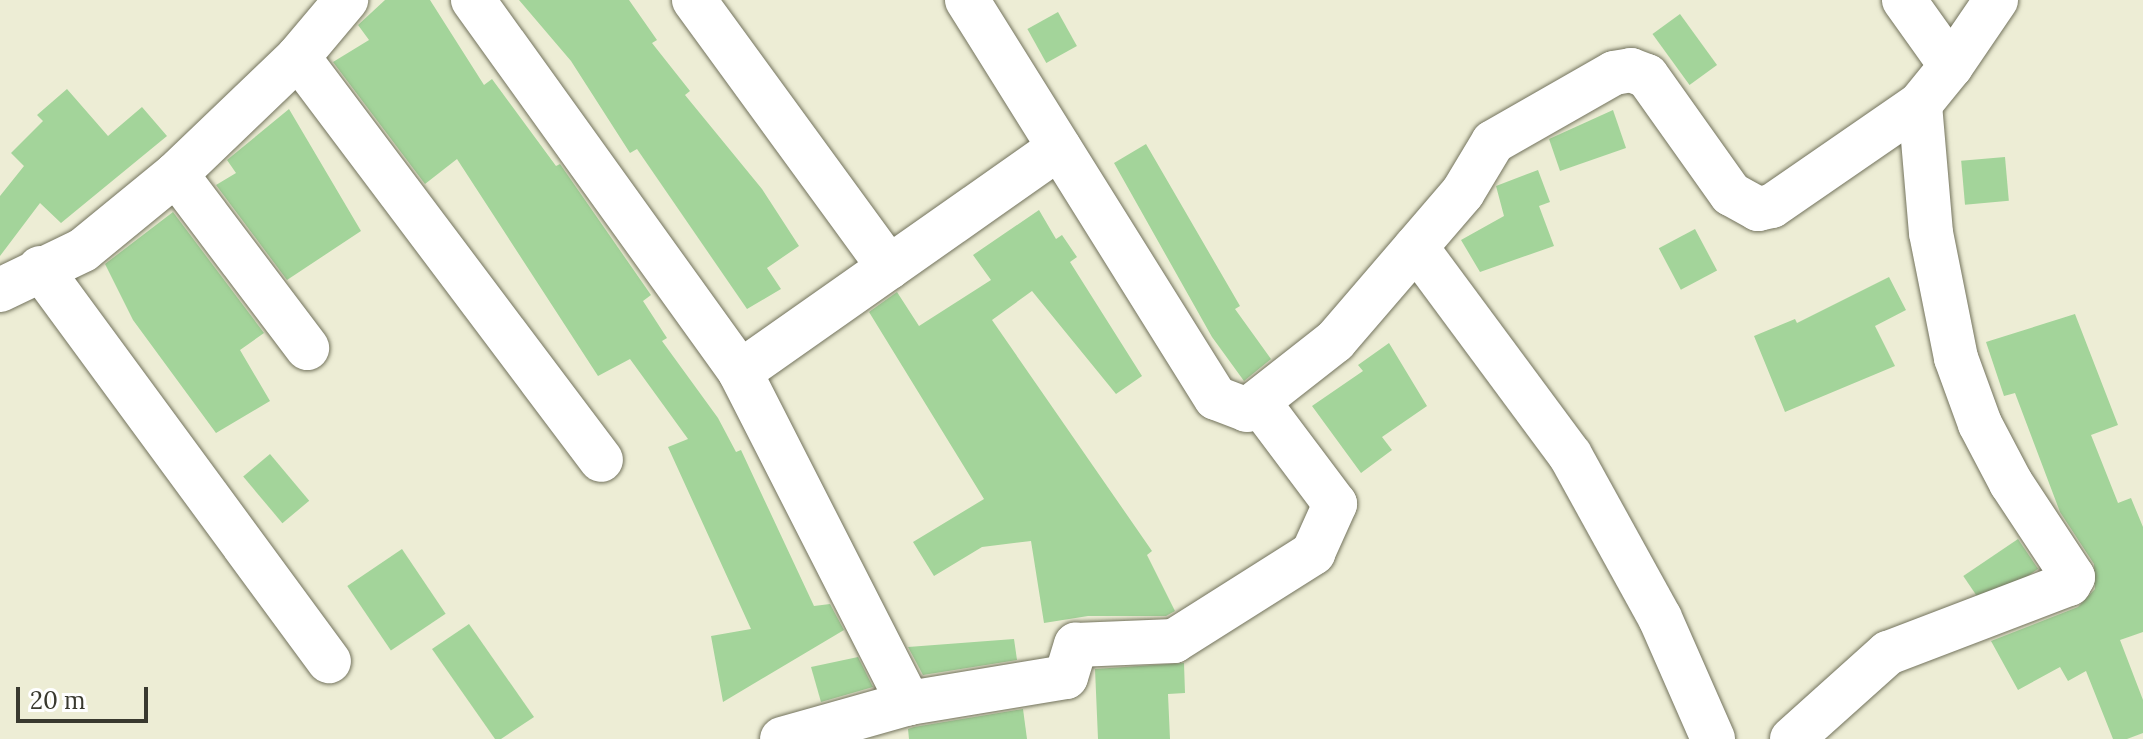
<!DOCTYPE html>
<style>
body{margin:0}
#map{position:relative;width:2143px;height:739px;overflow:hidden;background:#ededd5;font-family:Lora,serif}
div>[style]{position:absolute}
.building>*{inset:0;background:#a3d49a;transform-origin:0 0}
.roads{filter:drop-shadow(0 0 2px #73735d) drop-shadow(0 0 2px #73735d)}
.minor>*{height:44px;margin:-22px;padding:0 22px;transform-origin:22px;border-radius:22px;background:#fff}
span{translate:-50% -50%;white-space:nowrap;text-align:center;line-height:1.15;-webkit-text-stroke:7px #fff;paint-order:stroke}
.scale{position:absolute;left:16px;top:687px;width:132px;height:36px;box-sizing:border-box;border:4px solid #39392f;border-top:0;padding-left:10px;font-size:24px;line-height:28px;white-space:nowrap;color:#39392f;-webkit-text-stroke:6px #fff;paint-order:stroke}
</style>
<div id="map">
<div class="building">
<i style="clip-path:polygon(385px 0,430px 0,484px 85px,492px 79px,556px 166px,560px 164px,651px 295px,643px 301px,667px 338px,662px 341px,718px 418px,736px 452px,741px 450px,814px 606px,830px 604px,844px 630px,723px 702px,711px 636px,751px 629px,668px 447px,688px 439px,630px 359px,598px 376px,457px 159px,425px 184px,333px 62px,369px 40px,358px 25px)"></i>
<i style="clip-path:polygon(519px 0,629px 0,657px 40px,652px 43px,690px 91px,685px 95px,762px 189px,799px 246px,767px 268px,781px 289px,747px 309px,637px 149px,630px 153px,571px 61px)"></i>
<i style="left:1058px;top:12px;width:39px;height:35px;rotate:61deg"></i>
<i style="left:1680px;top:14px;width:63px;height:34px;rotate:54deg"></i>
<i style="clip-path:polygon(67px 89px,108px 136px,142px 107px,167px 136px,61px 223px,40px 203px,0 256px,0 196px,24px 166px,11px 153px,43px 121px,37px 115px)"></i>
<i style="clip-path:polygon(289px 109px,361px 231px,287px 280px,216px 185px,236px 173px,227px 160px)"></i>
<i style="clip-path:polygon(1613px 110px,1626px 148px,1560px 171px,1549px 139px)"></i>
<i style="clip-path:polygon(1146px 144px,1240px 306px,1235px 309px,1271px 359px,1244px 381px,1212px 337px,1114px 163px)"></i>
<i style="left:2005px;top:157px;width:44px;height:44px;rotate:85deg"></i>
<i style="clip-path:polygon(1538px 170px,1550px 202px,1539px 206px,1554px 246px,1480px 272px,1461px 240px,1504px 216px,1496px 186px)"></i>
<i style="clip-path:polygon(1039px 210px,1056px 239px,1062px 235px,1077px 257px,1070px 262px,1142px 376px,1116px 394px,1032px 291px,992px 320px,1152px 551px,1147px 555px,1175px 611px,1166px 616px,1088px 616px,1044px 623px,1031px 541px,982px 547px,934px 576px,913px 542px,984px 499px,869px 312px,897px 292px,919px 326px,991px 280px,973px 255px)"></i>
<i style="clip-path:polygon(173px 212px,264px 333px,240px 350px,270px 401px,216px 433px,133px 320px,105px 264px)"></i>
<i style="left:1695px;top:229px;width:47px;height:41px;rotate:62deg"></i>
<i style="clip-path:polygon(1889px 277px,1906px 310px,1875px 326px,1895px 366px,1785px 412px,1754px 336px,1795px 319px,1797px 323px)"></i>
<i style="clip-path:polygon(2075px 314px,2118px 425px,2091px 435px,2118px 503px,2131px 498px,2143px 527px,2143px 632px,2120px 640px,2143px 700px,2143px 733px,2127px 739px,2113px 739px,2086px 671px,2068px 681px,2060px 667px,2018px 690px,1991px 641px,2078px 607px,2095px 589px,2094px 564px,2060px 512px,2015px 393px,2004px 396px,1986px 342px)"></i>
<i style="clip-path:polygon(1389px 343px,1427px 406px,1382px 437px,1392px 450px,1361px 473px,1312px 406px,1363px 371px,1358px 365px)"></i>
<i style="left:270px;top:454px;width:61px;height:35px;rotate:50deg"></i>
<i style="left:2018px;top:539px;width:36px;height:66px;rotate:56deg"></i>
<i style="left:402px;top:549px;width:78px;height:66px;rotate:56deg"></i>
<i style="clip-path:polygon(469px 624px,534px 717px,501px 739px,495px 739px,432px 649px)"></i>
<i style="clip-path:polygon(1014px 639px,1017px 660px,923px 675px,908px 647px)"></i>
<i style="clip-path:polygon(858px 657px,873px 687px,821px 702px,811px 667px)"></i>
<i style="clip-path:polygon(1184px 663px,1185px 693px,1168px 694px,1170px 739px,1098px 739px,1095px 669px)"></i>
<i style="clip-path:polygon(1023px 709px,1027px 739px,909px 739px,908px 729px,914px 727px)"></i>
</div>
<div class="roads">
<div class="minor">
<i style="left:473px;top:0;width:458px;rotate:54.3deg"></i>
<i style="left:740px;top:372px;width:372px;rotate:63deg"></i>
<i style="left:694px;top:0;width:331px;rotate:53.9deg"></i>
<i style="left:967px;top:0;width:469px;rotate:58deg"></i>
<i style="left:1216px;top:398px;width:33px;rotate:21deg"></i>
<i style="left:1247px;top:410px;width:112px;rotate:-38.1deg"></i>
<i style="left:1335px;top:341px;width:196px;rotate:-49.3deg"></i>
<i style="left:1463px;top:192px;width:58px;rotate:-59deg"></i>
<i style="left:1493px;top:142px;width:139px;rotate:-29.7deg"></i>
<i style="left:1614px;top:73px;width:17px;rotate:-10deg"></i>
<i style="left:1631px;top:70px;width:17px;rotate:21deg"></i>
<i style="left:1647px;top:76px;width:145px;rotate:54.6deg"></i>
<i style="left:1731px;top:194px;width:31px;rotate:29deg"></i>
<i style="left:1758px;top:209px;width:14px;rotate:-12deg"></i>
<i style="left:1772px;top:206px;width:180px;rotate:-34.6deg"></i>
<i style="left:1920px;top:104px;width:49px;rotate:-50.8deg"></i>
<i style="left:1951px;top:66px;width:81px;rotate:-125.5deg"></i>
<i style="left:298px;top:57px;width:504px;rotate:53.06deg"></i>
<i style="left:1951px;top:66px;width:80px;rotate:-55.7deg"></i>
<i style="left:176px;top:174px;width:218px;rotate:53deg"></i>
<i style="left:1416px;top:247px;width:259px;rotate:53.5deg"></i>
<i style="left:1570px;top:455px;width:186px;rotate:61.1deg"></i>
<i style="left:1660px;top:618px;width:132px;rotate:66.3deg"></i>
<i style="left:40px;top:268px;width:488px;rotate:53.7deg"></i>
<i style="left:0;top:290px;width:92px;rotate:-25.7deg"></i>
<i style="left:83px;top:250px;width:120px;rotate:-39.3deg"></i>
<i style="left:176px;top:174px;width:169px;rotate:-43.8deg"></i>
<i style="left:298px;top:57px;width:75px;rotate:-49.9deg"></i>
<i style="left:740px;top:372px;width:390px;rotate:-35.1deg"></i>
<i style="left:782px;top:739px;width:132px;rotate:-15.8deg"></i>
<i style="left:909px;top:703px;width:159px;rotate:-9.4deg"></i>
<i style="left:1066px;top:677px;width:34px;rotate:-73deg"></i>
<i style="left:1076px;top:645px;width:98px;rotate:-2.3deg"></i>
<i style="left:1174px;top:641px;width:165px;rotate:-32.3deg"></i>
<i style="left:1313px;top:553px;width:54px;rotate:-65.8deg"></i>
<i style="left:1335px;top:504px;width:125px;rotate:-126.9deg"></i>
<i style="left:1792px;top:739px;width:129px;rotate:-41.9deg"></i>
<i style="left:1888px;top:653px;width:194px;rotate:-20.9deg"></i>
<i style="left:2069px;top:584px;width:8px;rotate:-60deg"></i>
<i style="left:2073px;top:577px;width:113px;rotate:-123.4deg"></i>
<i style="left:2011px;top:483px;width:67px;rotate:-117.7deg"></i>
<i style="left:1980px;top:424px;width:70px;rotate:-110deg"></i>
<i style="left:1956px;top:358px;width:127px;rotate:-101.3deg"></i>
<i style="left:1931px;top:233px;width:129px;rotate:-94.9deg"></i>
</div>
</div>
<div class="scale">20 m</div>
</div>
